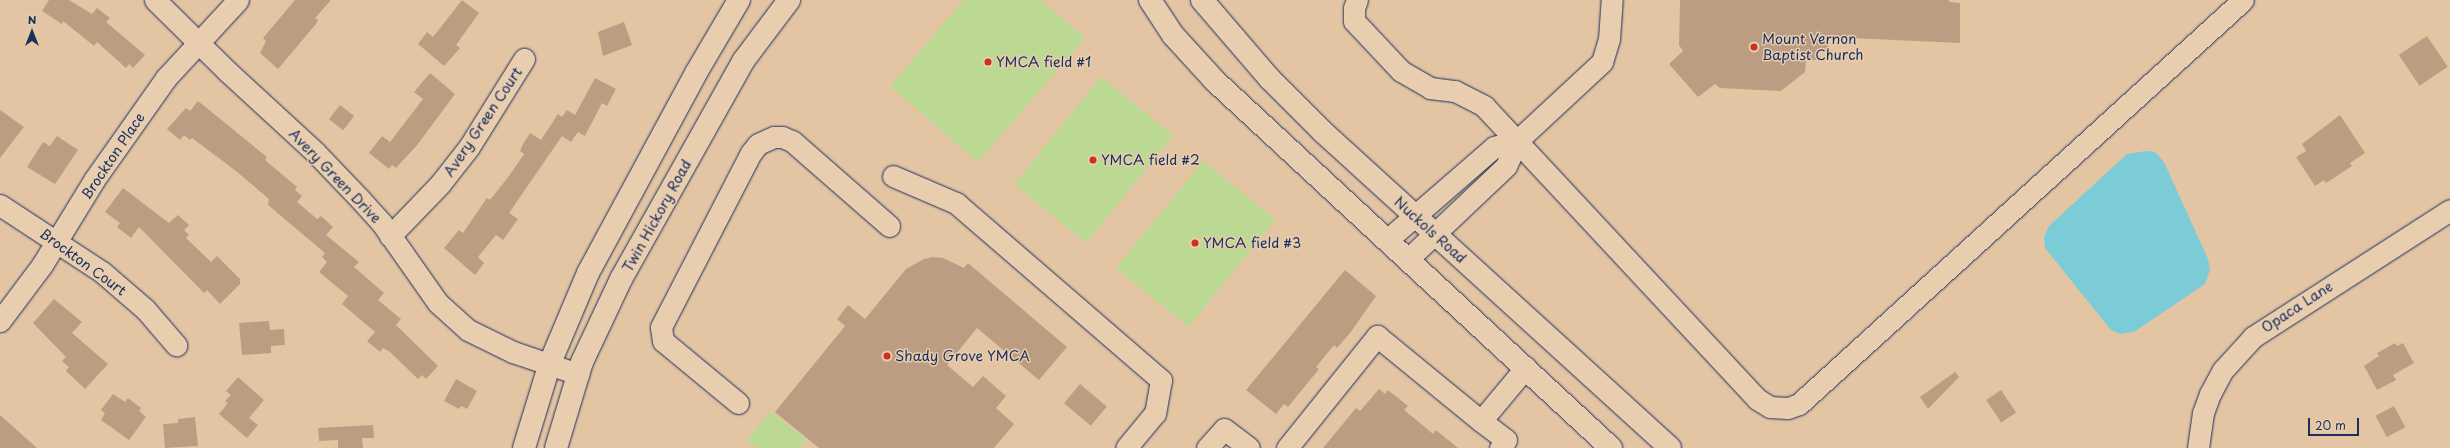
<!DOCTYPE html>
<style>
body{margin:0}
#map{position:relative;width:2450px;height:448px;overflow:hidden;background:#e3c5a3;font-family:"Playpen Sans",sans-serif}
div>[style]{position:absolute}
.green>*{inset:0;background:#bbd992;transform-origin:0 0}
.water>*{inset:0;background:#7bccd6}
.building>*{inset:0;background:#bd9d82;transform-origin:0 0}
.roads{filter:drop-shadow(0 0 1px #1b2f5e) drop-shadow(0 0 1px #1b2f5e)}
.minor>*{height:21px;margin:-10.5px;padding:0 10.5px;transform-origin:10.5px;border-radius:10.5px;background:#e8ceaf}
.major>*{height:22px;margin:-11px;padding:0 11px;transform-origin:11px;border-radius:11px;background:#e8ceaf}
.dots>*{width:11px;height:11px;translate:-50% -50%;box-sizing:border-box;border:2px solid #e8ceaf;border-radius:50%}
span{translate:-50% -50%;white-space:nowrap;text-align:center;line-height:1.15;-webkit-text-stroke:3px #e8ceaf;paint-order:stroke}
.poi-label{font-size:14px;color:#1b2f5e}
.left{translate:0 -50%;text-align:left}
.street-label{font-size:14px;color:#1b2f5e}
.north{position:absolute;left:12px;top:12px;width:40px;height:40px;-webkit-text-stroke:3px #e8ceaf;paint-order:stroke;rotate:0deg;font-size:11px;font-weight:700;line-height:16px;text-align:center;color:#1b2f5e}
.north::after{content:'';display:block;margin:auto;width:14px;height:18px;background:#1b2f5e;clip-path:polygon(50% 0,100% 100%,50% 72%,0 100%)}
.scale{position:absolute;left:2308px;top:418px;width:51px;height:18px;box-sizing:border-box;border:2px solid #1b2f5e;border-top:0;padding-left:5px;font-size:12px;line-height:14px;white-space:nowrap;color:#1b2f5e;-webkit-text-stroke:3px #e8ceaf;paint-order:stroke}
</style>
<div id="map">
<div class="green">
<i style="clip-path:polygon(964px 0,1041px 0,1085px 38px,978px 162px,890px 86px)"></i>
<i style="left:1101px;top:77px;width:93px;height:138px;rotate:39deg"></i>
<i style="left:1203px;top:161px;width:93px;height:138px;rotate:39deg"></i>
<i style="clip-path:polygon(770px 411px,807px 440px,800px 448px,758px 448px,747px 440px)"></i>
</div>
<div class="water">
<i style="clip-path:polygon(2146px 151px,2155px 152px,2164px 162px,2208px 259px,2210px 270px,2205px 284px,2134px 332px,2120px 334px,2111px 330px,2045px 248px,2044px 237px,2049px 226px,2127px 154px)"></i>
</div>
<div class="building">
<i style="clip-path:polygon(49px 0,69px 0,92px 14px,97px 8px,110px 18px,106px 22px,145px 55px,133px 68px,129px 64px,126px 68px,97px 42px,94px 46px,63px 21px,62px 24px,42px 11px)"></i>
<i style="clip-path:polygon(295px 0,331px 0,315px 18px,318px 20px,316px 24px,278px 69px,260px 53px,266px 41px,263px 38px)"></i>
<i style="clip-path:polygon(462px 0,479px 13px,456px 45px,460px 48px,444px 66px,418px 44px,427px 32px,433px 37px)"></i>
<i style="clip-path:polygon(1680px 0,1949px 0,1949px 2px,1960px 3px,1960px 43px,1829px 37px,1828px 49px,1818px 49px,1818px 60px,1806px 60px,1805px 72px,1781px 91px,1720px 88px,1715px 84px,1698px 97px,1669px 64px,1683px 51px,1679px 45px)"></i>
<i style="clip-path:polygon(624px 22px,632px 45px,603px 56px,598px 32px)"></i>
<i style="left:2427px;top:36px;width:37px;height:34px;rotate:56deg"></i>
<i style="clip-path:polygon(430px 73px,455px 94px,418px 144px,396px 168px,392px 165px,389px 169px,369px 153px,382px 136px,390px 142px,423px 99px,414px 92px)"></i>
<i style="clip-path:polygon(595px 78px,616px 89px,607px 106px,602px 103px,585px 136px,578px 132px,571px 142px,562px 136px,509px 213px,518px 219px,503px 240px,496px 235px,478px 257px,484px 263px,475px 275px,444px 248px,459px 230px,463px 233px,487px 198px,490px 200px,509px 176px,524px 154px,520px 151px,522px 146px,530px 133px,541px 140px,558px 114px,562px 117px,567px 110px,575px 115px)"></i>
<i style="clip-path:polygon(198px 101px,267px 157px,265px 160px,297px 187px,295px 190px,302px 196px,297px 202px,317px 219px,321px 216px,333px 227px,326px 235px,359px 262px,354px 267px,384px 293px,378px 300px,401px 319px,396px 325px,438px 366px,426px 379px,422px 375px,418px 379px,390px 352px,383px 348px,380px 352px,367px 341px,375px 332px,342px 304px,348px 296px,319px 272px,327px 262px,322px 257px,325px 253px,268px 205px,269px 199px,236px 171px,192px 138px,190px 140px,184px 135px,180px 140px,167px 129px,186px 108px,190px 111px)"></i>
<i style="left:340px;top:105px;width:18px;height:18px;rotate:38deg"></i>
<i style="clip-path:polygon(0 110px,24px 127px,0 158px)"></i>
<i style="clip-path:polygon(2340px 115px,2365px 153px,2350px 163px,2352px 166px,2326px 183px,2324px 180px,2315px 186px,2296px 157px,2306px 151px,2302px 144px)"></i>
<i style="clip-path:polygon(57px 136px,78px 150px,55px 184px,27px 167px,43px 142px,50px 146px)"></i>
<i style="clip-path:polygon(123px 188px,169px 223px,178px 215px,189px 225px,184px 230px,189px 235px,186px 238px,211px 262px,217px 256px,240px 279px,240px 284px,220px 304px,207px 290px,204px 293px,139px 227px,131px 238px,117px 227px,120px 223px,105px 212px)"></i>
<i style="clip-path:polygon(933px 257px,943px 258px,964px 268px,968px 263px,1067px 347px,1039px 380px,977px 328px,947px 365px,973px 387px,983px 376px,1006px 396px,996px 408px,1014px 424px,994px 448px,819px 448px,775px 412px,845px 326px,837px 319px,848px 305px,865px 319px,906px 269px,924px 259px)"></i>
<i style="clip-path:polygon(1345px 270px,1376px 296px,1350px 333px,1337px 348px,1334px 345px,1316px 367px,1319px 369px,1288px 407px,1284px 404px,1276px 414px,1246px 390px)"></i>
<i style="clip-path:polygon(54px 299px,82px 322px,72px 333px,108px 364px,85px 389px,66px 371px,69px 367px,62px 361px,66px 357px,33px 323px)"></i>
<i style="clip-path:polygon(269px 321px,270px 330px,284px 329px,285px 345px,271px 346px,271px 353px,242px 355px,239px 323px)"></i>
<i style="clip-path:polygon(2395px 343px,2397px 346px,2403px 343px,2414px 363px,2393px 375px,2396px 380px,2377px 390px,2364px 366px,2379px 356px,2377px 353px)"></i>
<i style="clip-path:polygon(1955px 372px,1959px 377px,1928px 409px,1920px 397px)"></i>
<i style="clip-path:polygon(238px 377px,264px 400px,249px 418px,258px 425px,247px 438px,219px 414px,228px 403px,225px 401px,231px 395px,226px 391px)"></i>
<i style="clip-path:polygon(456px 379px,477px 391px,467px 409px,461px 406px,459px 409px,444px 401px)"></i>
<i style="left:1080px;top:384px;width:35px;height:25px;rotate:40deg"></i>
<i style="clip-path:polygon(1379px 389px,1385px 394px,1388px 390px,1408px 406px,1404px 410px,1420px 423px,1433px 434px,1436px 430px,1458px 448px,1323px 448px,1356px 408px,1360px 411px)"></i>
<i style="left:2001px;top:390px;width:27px;height:18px;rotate:56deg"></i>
<i style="clip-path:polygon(113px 394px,125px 402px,128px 398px,141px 408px,139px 411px,146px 417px,129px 440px,101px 420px,105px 413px,101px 410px)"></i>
<i style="left:2394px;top:406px;width:24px;height:21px;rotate:62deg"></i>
<i style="clip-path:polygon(0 415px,37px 448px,0 448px)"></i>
<i style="clip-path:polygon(195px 417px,198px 446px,165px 448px,163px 424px,178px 423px,178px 419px)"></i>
<i style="clip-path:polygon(373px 425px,374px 438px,362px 438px,363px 448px,338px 448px,338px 440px,319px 441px,318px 428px)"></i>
</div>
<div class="roads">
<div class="minor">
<i style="left:155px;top:0;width:101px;rotate:44.6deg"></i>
<i style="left:227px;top:71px;width:120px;rotate:42.6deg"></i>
<i style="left:315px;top:152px;width:65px;rotate:46.2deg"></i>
<i style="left:360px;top:199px;width:31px;rotate:48deg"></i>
<i style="left:381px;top:222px;width:99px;rotate:54.9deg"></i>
<i style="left:438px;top:303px;width:40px;rotate:42deg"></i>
<i style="left:468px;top:330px;width:50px;rotate:26.1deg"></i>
<i style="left:513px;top:352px;width:69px;rotate:18.7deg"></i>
<i style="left:1357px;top:0;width:9px;rotate:111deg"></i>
<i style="left:1354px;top:8px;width:13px;rotate:90deg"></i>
<i style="left:1354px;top:21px;width:69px;rotate:46.8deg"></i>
<i style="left:1401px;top:71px;width:34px;rotate:30deg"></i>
<i style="left:1430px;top:88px;width:25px;rotate:7deg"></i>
<i style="left:1455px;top:91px;width:33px;rotate:27deg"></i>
<i style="left:1484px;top:106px;width:400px;rotate:47deg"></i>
<i style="left:1757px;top:399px;width:15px;rotate:32deg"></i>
<i style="left:1770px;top:407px;width:18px;rotate:3deg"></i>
<i style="left:1788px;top:408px;width:12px;rotate:-20deg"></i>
<i style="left:1799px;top:404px;width:600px;rotate:-42.3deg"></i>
<i style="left:893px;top:176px;width:69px;rotate:23.2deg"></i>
<i style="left:956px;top:203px;width:271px;rotate:40.8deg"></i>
<i style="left:1161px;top:380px;width:34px;rotate:100deg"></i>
<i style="left:1155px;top:413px;width:45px;rotate:129.6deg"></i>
<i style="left:0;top:205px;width:122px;rotate:33.3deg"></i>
<i style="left:102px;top:272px;width:57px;rotate:40.7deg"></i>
<i style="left:145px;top:309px;width:48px;rotate:49.3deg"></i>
<i style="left:390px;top:236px;width:72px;rotate:-46.1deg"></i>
<i style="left:440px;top:184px;width:47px;rotate:-51.9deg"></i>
<i style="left:469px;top:147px;width:104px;rotate:-58deg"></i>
<i style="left:1387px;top:240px;width:142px;rotate:-41deg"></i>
<i style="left:1494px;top:147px;width:25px;rotate:-16deg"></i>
<i style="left:1408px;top:259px;width:135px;rotate:-43.5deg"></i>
<i style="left:1506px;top:166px;width:29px;rotate:-65deg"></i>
<i style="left:1518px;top:140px;width:115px;rotate:-42.9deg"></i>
<i style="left:1602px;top:62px;width:24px;rotate:-73deg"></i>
<i style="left:1609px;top:39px;width:39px;rotate:-86deg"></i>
<i style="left:0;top:321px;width:70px;rotate:-53.1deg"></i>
<i style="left:42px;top:265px;width:100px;rotate:-58.5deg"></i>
<i style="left:94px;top:180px;width:125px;rotate:-54.8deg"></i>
<i style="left:166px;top:78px;width:106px;rotate:-47.3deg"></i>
<i style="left:738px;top:403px;width:97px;rotate:-140.4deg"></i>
<i style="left:663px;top:341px;width:14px;rotate:-98deg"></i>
<i style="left:661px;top:327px;width:196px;rotate:-62.7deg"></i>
<i style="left:751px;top:153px;width:11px;rotate:-52deg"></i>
<i style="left:758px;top:144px;width:17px;rotate:-24deg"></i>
<i style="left:774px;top:137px;width:8px"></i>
<i style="left:782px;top:137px;width:11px;rotate:22deg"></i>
<i style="left:792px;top:141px;width:129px;rotate:41.2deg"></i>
<i style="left:1481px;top:421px;width:31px;rotate:37deg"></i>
<i style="left:1506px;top:440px;width:10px;rotate:127deg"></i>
<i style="left:1207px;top:448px;width:25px;rotate:-48deg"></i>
<i style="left:1224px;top:429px;width:31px;rotate:37deg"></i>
<i style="left:1287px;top:448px;width:144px;rotate:-51.2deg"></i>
<i style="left:1377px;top:336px;width:134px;rotate:39.3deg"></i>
<i style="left:1481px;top:421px;width:70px;rotate:-50.2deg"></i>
<i style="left:2198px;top:448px;width:35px;rotate:-82deg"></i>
<i style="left:2203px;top:413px;width:20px;rotate:-70deg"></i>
<i style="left:2210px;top:394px;width:27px;rotate:-62deg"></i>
<i style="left:2223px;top:370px;width:45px;rotate:-47.7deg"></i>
<i style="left:2253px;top:337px;width:234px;rotate:-32.8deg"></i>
</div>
<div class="major">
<i style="left:1150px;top:0;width:42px;rotate:56.7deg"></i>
<i style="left:1173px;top:35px;width:62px;rotate:47.6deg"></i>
<i style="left:1215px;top:81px;width:540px;rotate:42.82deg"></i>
<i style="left:1202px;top:0;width:104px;rotate:49.3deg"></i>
<i style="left:1270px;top:79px;width:75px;rotate:45deg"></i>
<i style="left:1323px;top:132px;width:469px;rotate:42.3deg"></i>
<i style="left:524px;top:448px;width:89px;rotate:-73deg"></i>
<i style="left:550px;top:363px;width:98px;rotate:-67.1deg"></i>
<i style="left:588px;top:273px;width:227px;rotate:-61.6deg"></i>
<i style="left:696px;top:73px;width:85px;rotate:-59.5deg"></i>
<i style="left:556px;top:448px;width:90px;rotate:-73.2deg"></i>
<i style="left:582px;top:362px;width:92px;rotate:-64.8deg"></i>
<i style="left:621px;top:279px;width:251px;rotate:-60.7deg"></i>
<i style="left:744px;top:60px;width:75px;rotate:-53.1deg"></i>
</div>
</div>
<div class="dots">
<i style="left:1754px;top:47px;background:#c8321e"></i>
<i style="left:988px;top:62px;background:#c8321e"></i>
<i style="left:1093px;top:160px;background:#c8321e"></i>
<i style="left:1195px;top:243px;background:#c8321e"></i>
<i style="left:887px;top:356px;background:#c8321e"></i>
</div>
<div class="poi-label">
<span class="left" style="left:1762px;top:47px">Mount Vernon<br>Baptist Church</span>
<span class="left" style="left:996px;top:62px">YMCA field #1</span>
<span class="left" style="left:1101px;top:160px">YMCA field #2</span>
<span class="left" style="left:1203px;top:243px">YMCA field #3</span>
<span class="left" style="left:895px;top:356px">Shady Grove YMCA</span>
</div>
<div class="street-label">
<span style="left:483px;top:122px;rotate:-56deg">Avery Green Court</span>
<span style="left:113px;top:156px;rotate:-56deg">Brockton Place</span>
<span style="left:335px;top:176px;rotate:46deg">Avery Green Drive</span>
<span style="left:657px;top:216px;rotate:-61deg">Twin Hickory Road</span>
<span style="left:1430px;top:230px;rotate:42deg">Nuckols Road</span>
<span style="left:83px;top:262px;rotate:36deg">Brockton Court</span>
<span style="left:2297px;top:307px;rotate:-33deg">Opaca Lane</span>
</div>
<div class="north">N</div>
<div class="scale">20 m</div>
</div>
